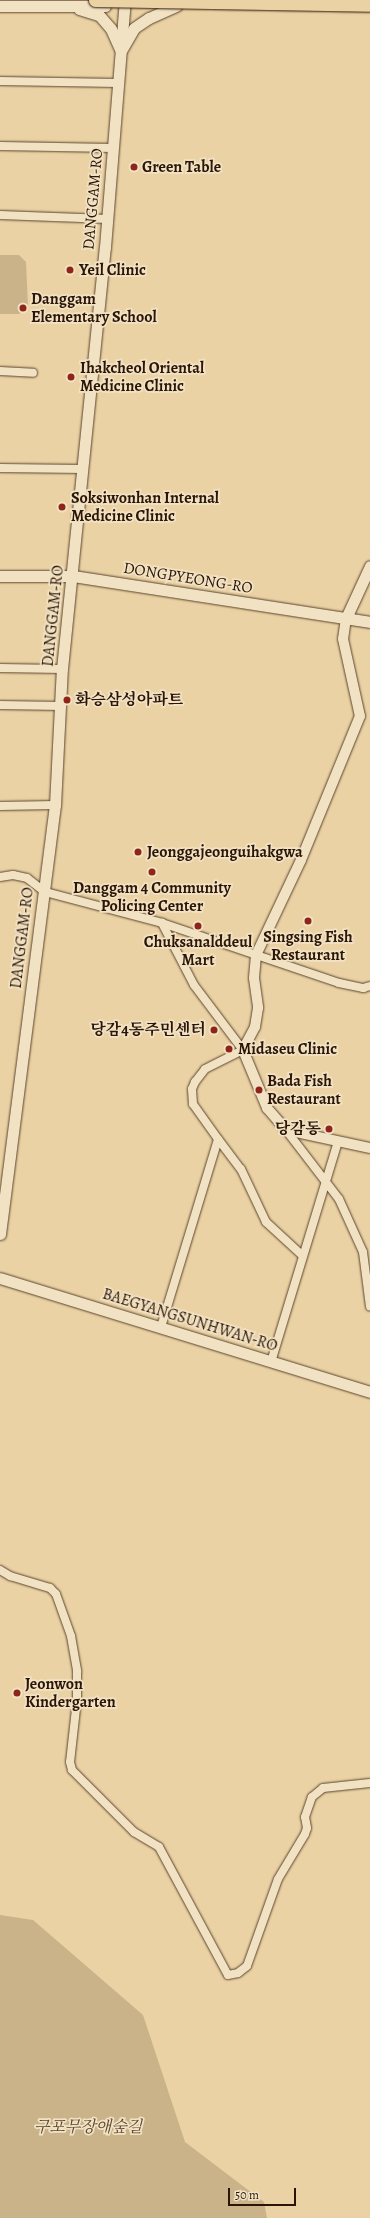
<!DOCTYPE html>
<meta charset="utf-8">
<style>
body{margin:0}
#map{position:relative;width:370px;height:2218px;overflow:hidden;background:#ead2a4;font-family:Alegreya,"Noto Serif KR",serif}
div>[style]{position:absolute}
.green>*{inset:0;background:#cab289}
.roads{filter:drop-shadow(0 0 1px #5c442e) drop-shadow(0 0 1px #5c442e)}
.minor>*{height:8px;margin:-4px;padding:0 4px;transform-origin:4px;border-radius:4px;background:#f1e2c4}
.tertiary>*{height:10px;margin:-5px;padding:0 5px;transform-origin:5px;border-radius:5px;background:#f1e2c4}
.secondary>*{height:11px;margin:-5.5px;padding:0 5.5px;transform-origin:5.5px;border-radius:5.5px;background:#f1e2c4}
.bridges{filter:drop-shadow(0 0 1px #2c1506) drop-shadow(0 0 1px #2c1506)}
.trunk-bridge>*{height:13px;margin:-6.5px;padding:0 6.5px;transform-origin:6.5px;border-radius:6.5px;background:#ead2a4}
.dots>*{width:11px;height:11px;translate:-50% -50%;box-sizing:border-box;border:2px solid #f1e2c4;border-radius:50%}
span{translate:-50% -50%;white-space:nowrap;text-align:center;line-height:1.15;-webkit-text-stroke:3.5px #f1e2c4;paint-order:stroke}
.poi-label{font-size:16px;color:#2c1506;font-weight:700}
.left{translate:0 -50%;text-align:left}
.right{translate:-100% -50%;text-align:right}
.street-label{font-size:16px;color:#2c1506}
.park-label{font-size:16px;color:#5b442d;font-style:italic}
.scale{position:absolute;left:228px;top:2188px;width:68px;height:18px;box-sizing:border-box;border:2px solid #2c1506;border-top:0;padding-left:5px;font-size:12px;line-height:14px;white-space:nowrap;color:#2c1506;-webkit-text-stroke:3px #f1e2c4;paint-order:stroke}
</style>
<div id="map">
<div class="green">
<i style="clip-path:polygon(0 255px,19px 255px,26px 262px,28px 308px,19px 314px,0 314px)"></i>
<i style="clip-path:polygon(0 1915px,33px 1920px,143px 2015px,185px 2142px,264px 2202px,267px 2218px,0 2218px)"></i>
</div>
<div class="roads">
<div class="minor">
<i style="left:0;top:81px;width:118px;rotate:1deg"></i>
<i style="left:0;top:146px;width:113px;rotate:1deg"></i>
<i style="left:0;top:215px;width:108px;rotate:2.1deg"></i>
<i style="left:0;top:371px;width:33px;rotate:3deg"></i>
<i style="left:0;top:468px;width:83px;rotate:0.7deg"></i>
<i style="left:0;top:668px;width:62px;rotate:0.9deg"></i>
<i style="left:0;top:705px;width:61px;rotate:0.9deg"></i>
<i style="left:0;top:806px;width:55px;rotate:-1deg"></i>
<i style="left:0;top:877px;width:13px;rotate:-9deg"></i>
<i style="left:13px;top:875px;width:14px;rotate:12deg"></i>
<i style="left:27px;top:878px;width:23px;rotate:38deg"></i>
<i style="left:45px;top:892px;width:121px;rotate:14.8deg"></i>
<i style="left:162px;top:923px;width:187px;rotate:18.7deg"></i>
<i style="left:339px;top:983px;width:25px;rotate:12deg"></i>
<i style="left:363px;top:988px;width:7px;rotate:-16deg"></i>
<i style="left:286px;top:1130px;width:87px;rotate:52.5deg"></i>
<i style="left:339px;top:1199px;width:58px;rotate:65.6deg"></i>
<i style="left:363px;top:1252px;width:55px;rotate:82.7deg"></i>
<i style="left:218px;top:1139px;width:38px;rotate:53deg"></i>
<i style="left:241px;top:1169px;width:59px;rotate:64.7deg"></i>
<i style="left:266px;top:1222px;width:50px;rotate:42.6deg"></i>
<i style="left:161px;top:1327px;width:196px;rotate:-73.1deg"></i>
<i style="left:218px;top:1139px;width:43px;rotate:-125.5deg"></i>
<i style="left:193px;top:1104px;width:15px;rotate:-94deg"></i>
<i style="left:192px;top:1089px;width:8px;rotate:-67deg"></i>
<i style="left:195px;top:1082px;width:16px;rotate:-52deg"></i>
<i style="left:205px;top:1069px;width:42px;rotate:-26.6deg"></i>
<i style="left:243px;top:1050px;width:81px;rotate:-127deg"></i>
<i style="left:194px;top:985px;width:70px;rotate:-117.3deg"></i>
<i style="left:271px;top:1362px;width:231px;rotate:-73.1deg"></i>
<i style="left:0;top:1570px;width:12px;rotate:31deg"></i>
<i style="left:10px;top:1576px;width:42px;rotate:16.7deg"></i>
<i style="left:50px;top:1588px;width:8px;rotate:45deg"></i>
<i style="left:56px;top:1594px;width:45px;rotate:70.3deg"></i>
<i style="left:71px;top:1636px;width:36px;rotate:80deg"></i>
<i style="left:77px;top:1671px;width:29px;rotate:90deg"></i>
<i style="left:77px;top:1700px;width:62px;rotate:96.4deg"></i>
<i style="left:70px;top:1762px;width:8px;rotate:76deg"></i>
<i style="left:72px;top:1770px;width:88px;rotate:45deg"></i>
<i style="left:134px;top:1832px;width:29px;rotate:31deg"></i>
<i style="left:159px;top:1847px;width:145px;rotate:61.7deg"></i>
<i style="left:228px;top:1975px;width:10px;rotate:-11deg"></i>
<i style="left:238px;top:1973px;width:11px;rotate:-38deg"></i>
<i style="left:247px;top:1966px;width:92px;rotate:-70.4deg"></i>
<i style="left:278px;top:1879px;width:52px;rotate:-59deg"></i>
<i style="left:305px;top:1834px;width:6px;rotate:-72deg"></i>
<i style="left:307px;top:1828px;width:11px;rotate:-100deg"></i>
<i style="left:305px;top:1817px;width:21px;rotate:-71deg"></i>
<i style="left:312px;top:1797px;width:14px;rotate:-39deg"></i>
<i style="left:323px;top:1788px;width:47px;rotate:-6.1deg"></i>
</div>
<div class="tertiary">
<i style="left:346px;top:618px;width:21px;rotate:98deg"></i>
<i style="left:343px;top:639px;width:79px;rotate:77.6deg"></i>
<i style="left:360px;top:716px;width:156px;rotate:112.3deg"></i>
<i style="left:301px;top:860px;width:105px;rotate:115.3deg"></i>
<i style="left:256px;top:955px;width:23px;rotate:95deg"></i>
<i style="left:254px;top:978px;width:30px;rotate:82deg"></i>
<i style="left:258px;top:1008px;width:19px;rotate:99deg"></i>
<i style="left:255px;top:1027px;width:26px;rotate:118deg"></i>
<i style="left:243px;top:1050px;width:63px;rotate:67.5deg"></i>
<i style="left:267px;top:1108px;width:29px;rotate:49deg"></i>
<i style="left:286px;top:1130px;width:86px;rotate:12.1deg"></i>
</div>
<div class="secondary">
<i style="left:0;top:6px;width:105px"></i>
<i style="left:79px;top:9px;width:21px;rotate:17deg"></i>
<i style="left:99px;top:15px;width:18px;rotate:49deg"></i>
<i style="left:111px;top:29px;width:22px;rotate:66deg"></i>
<i style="left:122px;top:49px;width:24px;rotate:-60deg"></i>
<i style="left:134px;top:28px;width:18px;rotate:-34deg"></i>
<i style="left:149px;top:18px;width:30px;rotate:-24deg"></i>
<i style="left:0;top:576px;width:73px"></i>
<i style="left:73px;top:576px;width:301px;rotate:8.8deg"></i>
<i style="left:346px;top:618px;width:57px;rotate:-65.2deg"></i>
<i style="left:0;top:1234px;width:433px;rotate:-82.7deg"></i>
<i style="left:55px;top:805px;width:136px;rotate:-87.1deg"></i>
<i style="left:62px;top:669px;width:424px;rotate:-84.2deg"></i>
<i style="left:105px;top:247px;width:248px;rotate:-85.4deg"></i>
<i style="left:0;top:1278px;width:387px;rotate:17.1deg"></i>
</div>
</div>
<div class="bridges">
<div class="trunk-bridge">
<i style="left:95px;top:0;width:275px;rotate:1deg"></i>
</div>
</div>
<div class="dots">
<i style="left:134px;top:167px;background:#8f2418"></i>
<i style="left:70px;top:270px;background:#8f2418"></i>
<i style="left:23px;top:308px;background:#8f2418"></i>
<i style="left:71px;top:377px;background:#8f2418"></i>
<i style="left:62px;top:507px;background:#8f2418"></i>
<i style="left:67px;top:700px;background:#8f2418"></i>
<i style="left:138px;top:852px;background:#8f2418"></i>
<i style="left:152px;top:872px;background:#8f2418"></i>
<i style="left:308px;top:921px;background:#8f2418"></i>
<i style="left:198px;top:926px;background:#8f2418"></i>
<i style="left:214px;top:1030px;background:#8f2418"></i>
<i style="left:229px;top:1049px;background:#8f2418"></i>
<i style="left:259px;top:1090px;background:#8f2418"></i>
<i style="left:329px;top:1129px;background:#8f2418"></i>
<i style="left:17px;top:1693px;background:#8f2418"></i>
</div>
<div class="poi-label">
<span class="left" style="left:142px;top:167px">Green Table</span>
<span class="left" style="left:79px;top:270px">Yeil Clinic</span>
<span class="left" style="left:31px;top:308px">Danggam<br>Elementary School</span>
<span class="left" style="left:80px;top:377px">Ihakcheol Oriental<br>Medicine Clinic</span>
<span class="left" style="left:71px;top:507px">Soksiwonhan Internal<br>Medicine Clinic</span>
<span class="left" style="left:75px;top:700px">화승삼성아파트</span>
<span class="left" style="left:147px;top:852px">Jeonggajeonguihakgwa</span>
<span style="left:152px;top:897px">Danggam 4 Community<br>Policing Center</span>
<span style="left:308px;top:946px">Singsing Fish<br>Restaurant</span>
<span style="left:198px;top:951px">Chuksanalddeul<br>Mart</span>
<span class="right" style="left:206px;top:1030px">당감4동주민센터</span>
<span class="left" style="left:238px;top:1049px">Midaseu Clinic</span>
<span class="left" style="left:267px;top:1090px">Bada Fish<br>Restaurant</span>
<span class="right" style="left:321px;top:1129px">당감동</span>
<span class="left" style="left:25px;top:1693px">Jeonwon<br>Kindergarten</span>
</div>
<div class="street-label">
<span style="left:93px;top:199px;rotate:-85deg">DANGGAM-RO</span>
<span style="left:188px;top:578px;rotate:9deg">DONGPYEONG-RO</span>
<span style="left:53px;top:616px;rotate:-84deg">DANGGAM-RO</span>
<span style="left:22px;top:938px;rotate:-83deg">DANGGAM-RO</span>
<span style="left:190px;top:1320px;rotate:17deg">BAEGYANGSUNHWAN-RO</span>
</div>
<div class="park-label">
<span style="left:88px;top:2127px">구포무장애숲길</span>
</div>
<div class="scale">50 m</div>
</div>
